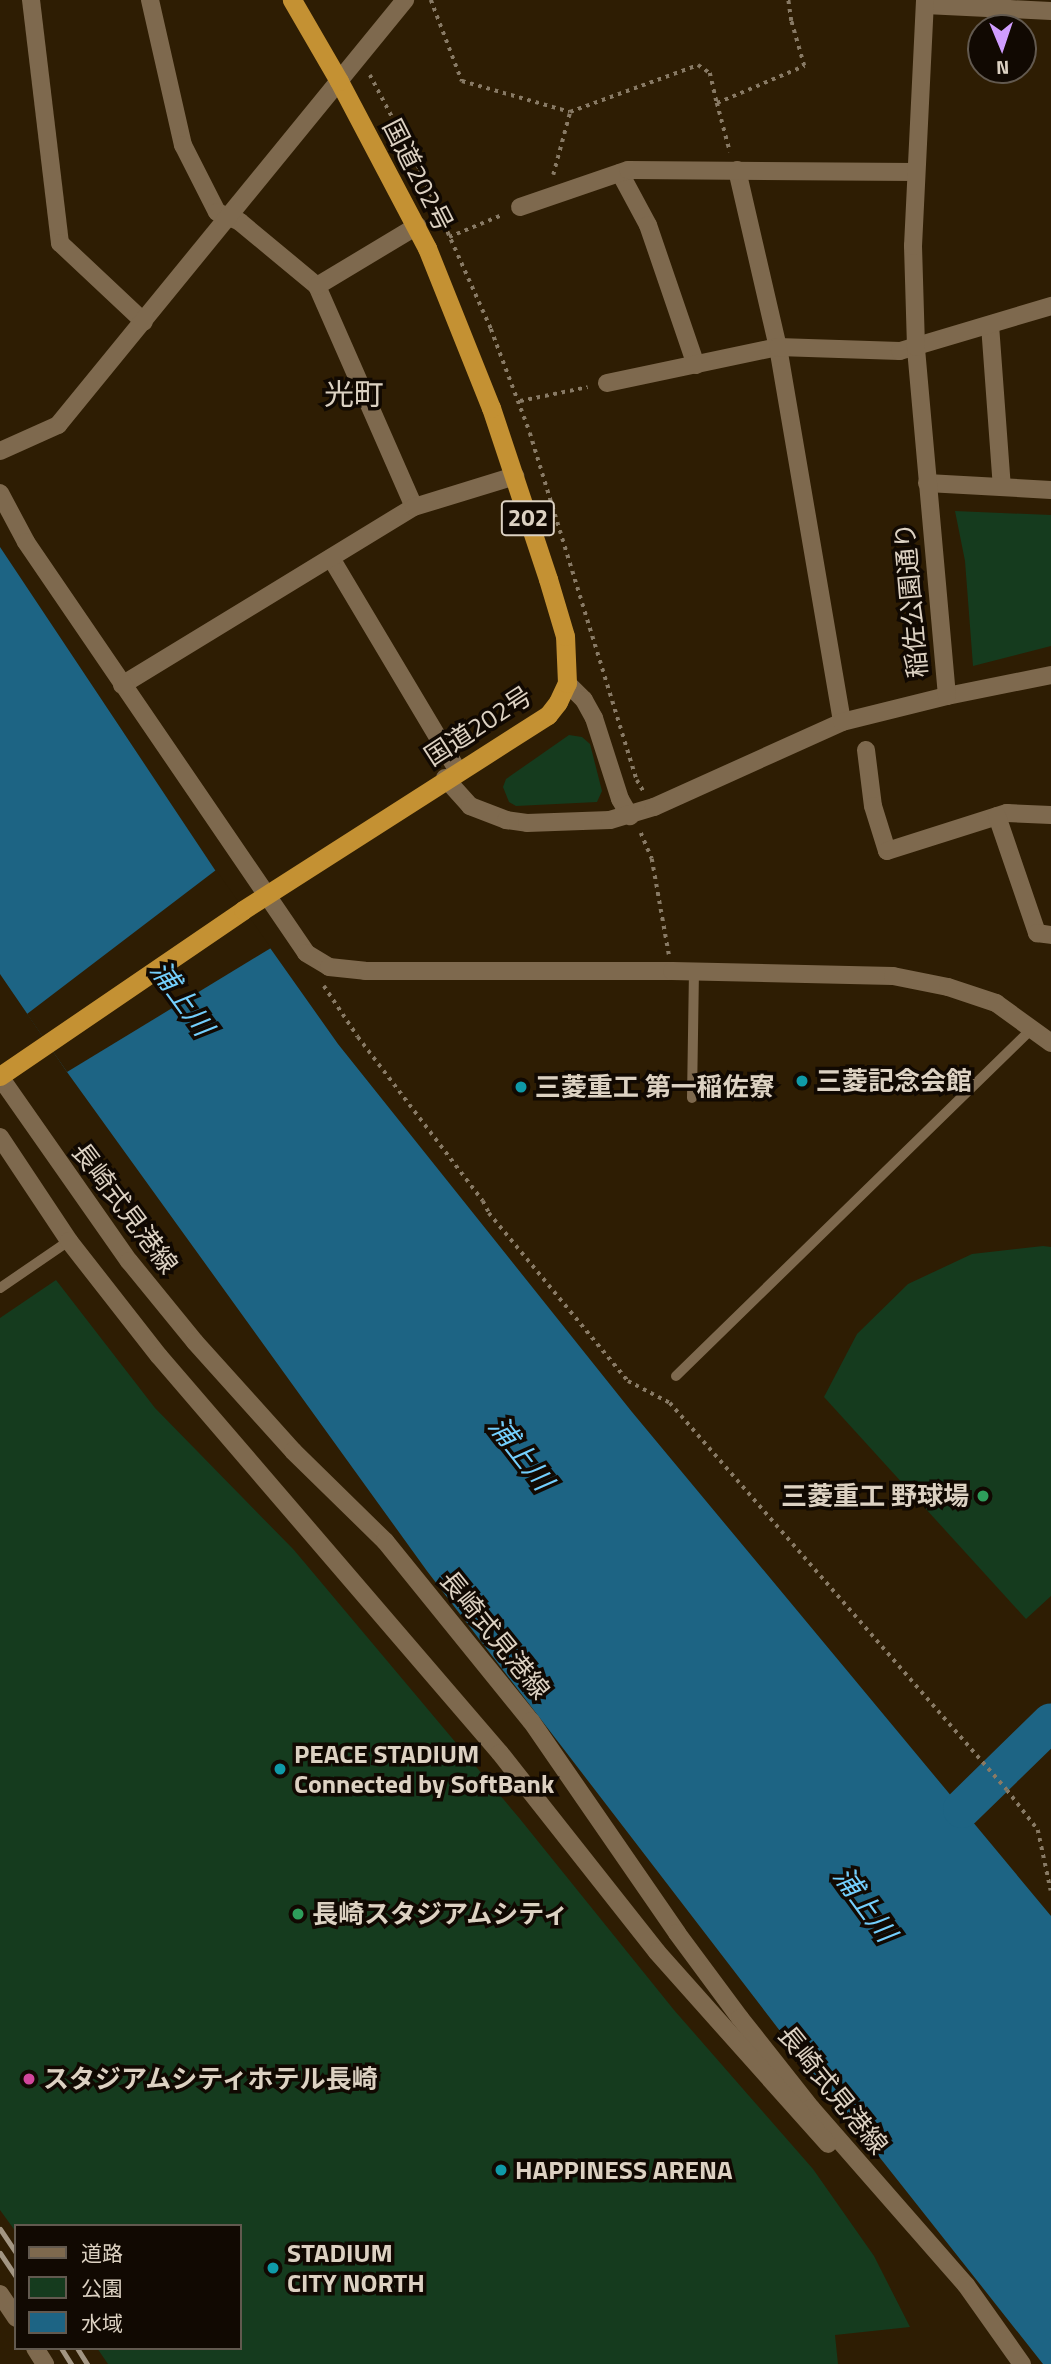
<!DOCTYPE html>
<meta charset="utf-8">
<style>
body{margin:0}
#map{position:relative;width:1051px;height:2364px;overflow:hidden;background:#2e1d03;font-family:"Titillium Web","Noto Sans JP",sans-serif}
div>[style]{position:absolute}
.green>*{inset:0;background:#153b1e}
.water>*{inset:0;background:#1d6484}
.pier>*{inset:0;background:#2e1d03}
.river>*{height:38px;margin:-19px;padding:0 19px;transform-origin:19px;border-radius:19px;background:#1d6484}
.path>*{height:3.5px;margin-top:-1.75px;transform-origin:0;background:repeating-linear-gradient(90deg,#887a65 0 3.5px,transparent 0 8.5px)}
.service>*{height:10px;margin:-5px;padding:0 5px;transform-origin:5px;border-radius:5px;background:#7e694e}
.minor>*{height:18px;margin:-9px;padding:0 9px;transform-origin:9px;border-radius:9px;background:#7e694e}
.tertiary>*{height:18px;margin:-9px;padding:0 9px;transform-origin:9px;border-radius:9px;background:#7e694e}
.secondary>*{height:18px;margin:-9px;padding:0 9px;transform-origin:9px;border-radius:9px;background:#7e694e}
.trunk>*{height:19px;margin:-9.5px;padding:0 9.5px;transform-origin:9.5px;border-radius:9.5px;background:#c49133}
.rail>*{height:5px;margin:-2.5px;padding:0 2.5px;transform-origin:2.5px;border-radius:2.5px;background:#a29582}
.dots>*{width:19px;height:19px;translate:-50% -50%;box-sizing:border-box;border:4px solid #110902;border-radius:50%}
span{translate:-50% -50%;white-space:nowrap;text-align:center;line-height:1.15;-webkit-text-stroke:7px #110902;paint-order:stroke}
.shield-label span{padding:2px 5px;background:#110902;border:2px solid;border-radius:5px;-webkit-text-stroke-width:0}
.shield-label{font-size:24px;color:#dcd1c2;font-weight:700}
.street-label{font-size:26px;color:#dcd1c2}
.poi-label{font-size:26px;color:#dcd1c2;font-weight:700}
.left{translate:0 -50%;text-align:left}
.right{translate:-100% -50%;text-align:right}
.water-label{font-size:28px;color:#74cffd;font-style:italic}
.quarter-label{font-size:30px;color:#dcd1c2}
.legend{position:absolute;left:14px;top:2224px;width:228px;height:126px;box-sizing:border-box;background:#110902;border:2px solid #62594f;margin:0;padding:9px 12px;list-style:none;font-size:21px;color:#dcd1c2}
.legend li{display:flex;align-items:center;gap:14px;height:35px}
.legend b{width:35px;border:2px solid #62594f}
.north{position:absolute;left:967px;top:14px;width:70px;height:70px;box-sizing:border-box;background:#110902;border:2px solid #62594f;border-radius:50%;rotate:178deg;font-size:19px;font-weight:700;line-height:28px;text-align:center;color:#dcd1c2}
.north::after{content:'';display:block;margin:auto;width:24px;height:32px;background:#d09dff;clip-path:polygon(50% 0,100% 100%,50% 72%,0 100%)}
</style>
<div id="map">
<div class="green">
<i style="clip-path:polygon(955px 511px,1051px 515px,1051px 646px,973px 666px,965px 561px)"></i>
<i style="clip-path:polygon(569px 735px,582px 737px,590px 744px,602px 791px,597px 802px,516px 806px,509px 802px,503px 787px,506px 779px)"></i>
<i style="clip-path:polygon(1043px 1246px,1051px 1247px,1051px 1596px,1026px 1619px,824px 1397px,857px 1334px,908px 1284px,972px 1254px)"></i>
<i style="clip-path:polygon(56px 1280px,155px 1408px,294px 1550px,520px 1819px,674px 2010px,813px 2169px,874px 2256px,910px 2327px,835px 2335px,838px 2364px,108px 2364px,97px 2348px,240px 2348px,240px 2226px,16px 2226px,16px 2232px,0 2210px,0 1318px)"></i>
</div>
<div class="water">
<i style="clip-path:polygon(0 547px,215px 870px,338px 1044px,632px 1412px,1051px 1916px,1051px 2364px,1043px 2364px,790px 2044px,427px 1571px,67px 1072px,0 974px)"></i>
</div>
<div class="pier">
<i style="clip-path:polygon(216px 870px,271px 948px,67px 1072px,27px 1014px)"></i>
</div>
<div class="river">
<i style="left:962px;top:1809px;width:124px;rotate:-44.3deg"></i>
</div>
<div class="path">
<i style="left:431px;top:0;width:87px;rotate:69.1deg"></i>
<i style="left:462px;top:81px;width:112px;rotate:16deg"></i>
<i style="left:570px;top:112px;width:136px;rotate:-20.2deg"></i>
<i style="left:698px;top:65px;width:14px;rotate:34deg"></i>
<i style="left:710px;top:73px;width:31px;rotate:77deg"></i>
<i style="left:717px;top:103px;width:95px;rotate:-23deg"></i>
<i style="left:804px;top:66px;width:47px;rotate:-106.1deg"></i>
<i style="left:791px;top:21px;width:21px;rotate:-98deg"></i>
<i style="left:370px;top:75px;width:107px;rotate:62.2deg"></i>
<i style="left:420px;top:170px;width:174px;rotate:65.9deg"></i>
<i style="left:491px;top:329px;width:111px;rotate:69.4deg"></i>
<i style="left:530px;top:433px;width:363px;rotate:72.9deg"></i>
<i style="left:637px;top:780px;width:14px;rotate:60deg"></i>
<i style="left:717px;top:103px;width:51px;rotate:75.1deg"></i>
<i style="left:553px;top:175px;width:65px;rotate:-74.9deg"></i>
<i style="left:449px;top:237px;width:57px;rotate:-22.5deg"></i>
<i style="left:520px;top:401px;width:69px;rotate:-11.6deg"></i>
<i style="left:641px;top:833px;width:28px;rotate:67deg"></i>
<i style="left:652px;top:859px;width:97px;rotate:79.9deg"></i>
<i style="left:324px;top:986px;width:61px;rotate:56.3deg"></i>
<i style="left:358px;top:1037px;width:206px;rotate:52.7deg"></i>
<i style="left:483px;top:1201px;width:13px;rotate:63deg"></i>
<i style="left:489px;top:1213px;width:218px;rotate:50.4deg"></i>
<i style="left:628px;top:1381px;width:47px;rotate:27.6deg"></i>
<i style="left:670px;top:1403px;width:513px;rotate:48.95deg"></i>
<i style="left:1007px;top:1790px;width:51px;rotate:52.2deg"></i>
<i style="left:1038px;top:1830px;width:62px;rotate:78deg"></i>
</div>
<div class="service">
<i style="left:692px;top:1098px;width:126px;rotate:-89.1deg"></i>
<i style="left:0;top:1288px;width:83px;rotate:-34.3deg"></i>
<i style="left:676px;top:1376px;width:498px;rotate:-44.3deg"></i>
</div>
<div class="minor">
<i style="left:31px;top:0;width:245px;rotate:83.2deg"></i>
<i style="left:60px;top:243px;width:115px;rotate:43.2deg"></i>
<i style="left:150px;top:0;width:149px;rotate:77.2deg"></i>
<i style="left:183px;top:145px;width:75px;rotate:63.1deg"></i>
<i style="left:217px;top:212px;width:25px;rotate:23deg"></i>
<i style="left:240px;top:222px;width:100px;rotate:39.7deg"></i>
<i style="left:317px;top:286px;width:241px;rotate:66.3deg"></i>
<i style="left:925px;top:5px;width:126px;rotate:2.7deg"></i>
<i style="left:737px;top:170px;width:182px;rotate:77deg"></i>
<i style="left:778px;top:347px;width:380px;rotate:80.3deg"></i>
<i style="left:620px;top:173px;width:59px;rotate:61.7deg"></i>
<i style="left:648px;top:225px;width:148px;rotate:71.1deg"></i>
<i style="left:520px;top:207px;width:114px;rotate:-18.9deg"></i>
<i style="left:628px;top:170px;width:288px;rotate:0.4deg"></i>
<i style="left:317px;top:286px;width:117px;rotate:-31deg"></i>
<i style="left:990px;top:325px;width:162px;rotate:85.8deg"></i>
<i style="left:607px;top:383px;width:175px;rotate:-11.9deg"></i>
<i style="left:778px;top:347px;width:122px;rotate:1.9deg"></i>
<i style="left:900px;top:351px;width:158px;rotate:-16.6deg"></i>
<i style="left:0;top:451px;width:64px;rotate:-24.1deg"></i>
<i style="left:58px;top:425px;width:549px;rotate:-50.77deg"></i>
<i style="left:927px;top:483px;width:124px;rotate:3.2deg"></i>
<i style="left:331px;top:558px;width:248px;rotate:59.2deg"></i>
<i style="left:122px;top:685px;width:342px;rotate:-31.4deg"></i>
<i style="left:414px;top:507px;width:106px;rotate:-17.1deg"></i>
<i style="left:947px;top:696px;width:106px;rotate:-11.4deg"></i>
<i style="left:866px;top:750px;width:56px;rotate:82.9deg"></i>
<i style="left:873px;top:806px;width:47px;rotate:72.7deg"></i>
<i style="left:887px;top:851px;width:126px;rotate:-17.6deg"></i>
<i style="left:1007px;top:813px;width:44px;rotate:2.6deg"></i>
<i style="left:997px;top:816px;width:124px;rotate:71.1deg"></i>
<i style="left:1037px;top:933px;width:14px;rotate:8deg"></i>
<i style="left:0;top:2294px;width:29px;rotate:56deg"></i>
<i style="left:35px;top:2348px;width:19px;rotate:58deg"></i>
</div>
<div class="tertiary">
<i style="left:0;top:493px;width:55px;rotate:62deg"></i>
<i style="left:26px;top:542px;width:497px;rotate:55.7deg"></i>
<i style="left:306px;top:953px;width:27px;rotate:31deg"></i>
<i style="left:329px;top:967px;width:36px;rotate:6deg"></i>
<i style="left:365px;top:971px;width:307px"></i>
<i style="left:672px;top:971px;width:221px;rotate:1.3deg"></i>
<i style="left:893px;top:976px;width:56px;rotate:11.3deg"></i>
<i style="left:948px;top:987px;width:51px;rotate:18.4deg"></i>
<i style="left:996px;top:1003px;width:68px;rotate:36deg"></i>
<i style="left:567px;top:683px;width:24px;rotate:45deg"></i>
<i style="left:584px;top:700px;width:21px;rotate:61deg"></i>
<i style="left:594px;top:718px;width:85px;rotate:72.2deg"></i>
<i style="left:620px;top:799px;width:20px;rotate:60deg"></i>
<i style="left:445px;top:778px;width:38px;rotate:48deg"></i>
<i style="left:470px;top:806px;width:39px;rotate:21deg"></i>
<i style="left:506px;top:820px;width:21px;rotate:8deg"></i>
<i style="left:527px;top:823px;width:83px;rotate:-2.1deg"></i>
<i style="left:610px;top:820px;width:46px;rotate:-16.5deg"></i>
<i style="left:654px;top:807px;width:206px;rotate:-24.3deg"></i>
<i style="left:842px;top:722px;width:108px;rotate:-13.9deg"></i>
<i style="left:947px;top:696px;width:350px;rotate:-95.1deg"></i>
<i style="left:916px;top:347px;width:101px;rotate:-91.7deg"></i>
<i style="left:913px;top:246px;width:246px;rotate:-87.2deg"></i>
</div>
<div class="secondary">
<i style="left:0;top:1077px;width:225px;rotate:55deg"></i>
<i style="left:129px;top:1261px;width:104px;rotate:50.8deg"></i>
<i style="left:195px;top:1342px;width:147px;rotate:48deg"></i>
<i style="left:293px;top:1451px;width:129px;rotate:44.4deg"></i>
<i style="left:385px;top:1541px;width:232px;rotate:51deg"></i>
<i style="left:531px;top:1721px;width:257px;rotate:55.4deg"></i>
<i style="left:677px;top:1933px;width:106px;rotate:53.5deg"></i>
<i style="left:740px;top:2018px;width:115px;rotate:51.7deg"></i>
<i style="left:811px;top:2108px;width:235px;rotate:48.8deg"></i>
<i style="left:966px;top:2285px;width:97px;rotate:54.7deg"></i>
<i style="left:0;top:1137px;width:125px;rotate:56.4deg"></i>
<i style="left:69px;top:1241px;width:146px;rotate:52deg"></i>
<i style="left:159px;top:1356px;width:523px;rotate:49.34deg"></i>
<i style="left:500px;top:1753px;width:253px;rotate:51.7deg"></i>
<i style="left:657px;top:1952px;width:257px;rotate:48.3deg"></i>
</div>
<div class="trunk">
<i style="left:0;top:1076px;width:294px;rotate:-34.3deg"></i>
<i style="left:243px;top:910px;width:362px;rotate:-32.6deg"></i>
<i style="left:548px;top:715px;width:16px;rotate:-52deg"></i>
<i style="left:558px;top:702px;width:21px;rotate:-65deg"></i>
<i style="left:567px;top:683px;width:47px;rotate:-92.4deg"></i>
<i style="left:565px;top:636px;width:59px;rotate:-106.6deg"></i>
<i style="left:548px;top:579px;width:180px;rotate:-108.4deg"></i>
<i style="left:491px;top:408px;width:172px;rotate:-111.8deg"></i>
<i style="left:427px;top:248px;width:189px;rotate:-117.8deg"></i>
<i style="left:339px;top:81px;width:94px;rotate:-120.1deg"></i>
</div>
<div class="rail">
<i style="left:0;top:2229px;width:29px;rotate:56deg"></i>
<i style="left:0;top:2253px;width:29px;rotate:56deg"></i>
<i style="left:61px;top:2348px;width:19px;rotate:58deg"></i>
<i style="left:77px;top:2348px;width:19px;rotate:58deg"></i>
</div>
<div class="dots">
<i style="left:802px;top:1081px;background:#0f9aa8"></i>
<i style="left:521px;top:1087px;background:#0f9aa8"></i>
<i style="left:983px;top:1496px;background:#2e9e5b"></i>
<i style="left:280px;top:1769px;background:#0f9aa8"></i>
<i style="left:298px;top:1914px;background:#2e9e5b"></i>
<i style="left:29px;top:2079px;background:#d1479c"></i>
<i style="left:501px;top:2170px;background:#0f9aa8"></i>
<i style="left:273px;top:2268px;background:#0f9aa8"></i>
</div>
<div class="shield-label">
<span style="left:528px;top:518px">202</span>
</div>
<div class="street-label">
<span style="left:418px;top:175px;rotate:63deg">国道202号</span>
<span style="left:911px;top:600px;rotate:-95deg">稲佐公園通り</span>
<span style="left:478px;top:726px;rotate:-33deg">国道202号</span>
<span style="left:125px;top:1208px;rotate:53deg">長崎式見港線</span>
<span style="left:495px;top:1635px;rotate:51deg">長崎式見港線</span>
<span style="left:833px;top:2090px;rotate:51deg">長崎式見港線</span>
</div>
<div class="poi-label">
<span class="left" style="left:816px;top:1081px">三菱記念会館</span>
<span class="left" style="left:535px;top:1087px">三菱重工 第一稲佐寮</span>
<span class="right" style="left:969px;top:1496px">三菱重工 野球場</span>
<span class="left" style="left:294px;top:1769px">PEACE STADIUM<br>Connected by SoftBank</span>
<span class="left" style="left:312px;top:1914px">長崎スタジアムシティ</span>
<span class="left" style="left:43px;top:2079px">スタジアムシティホテル長崎</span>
<span class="left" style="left:515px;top:2170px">HAPPINESS ARENA</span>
<span class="left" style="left:287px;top:2268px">STADIUM<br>CITY NORTH</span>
</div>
<div class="water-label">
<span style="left:182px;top:998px;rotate:54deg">浦上川</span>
<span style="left:521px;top:1453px;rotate:52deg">浦上川</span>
<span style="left:865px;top:1904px;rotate:54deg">浦上川</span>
</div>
<div class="quarter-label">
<span style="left:354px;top:394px">光町</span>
</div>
<ul class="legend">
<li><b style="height:9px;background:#7e694e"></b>道路</li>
<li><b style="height:19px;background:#153b1e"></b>公園</li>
<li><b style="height:19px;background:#1d6484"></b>水域</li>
</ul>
<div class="north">N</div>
</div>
